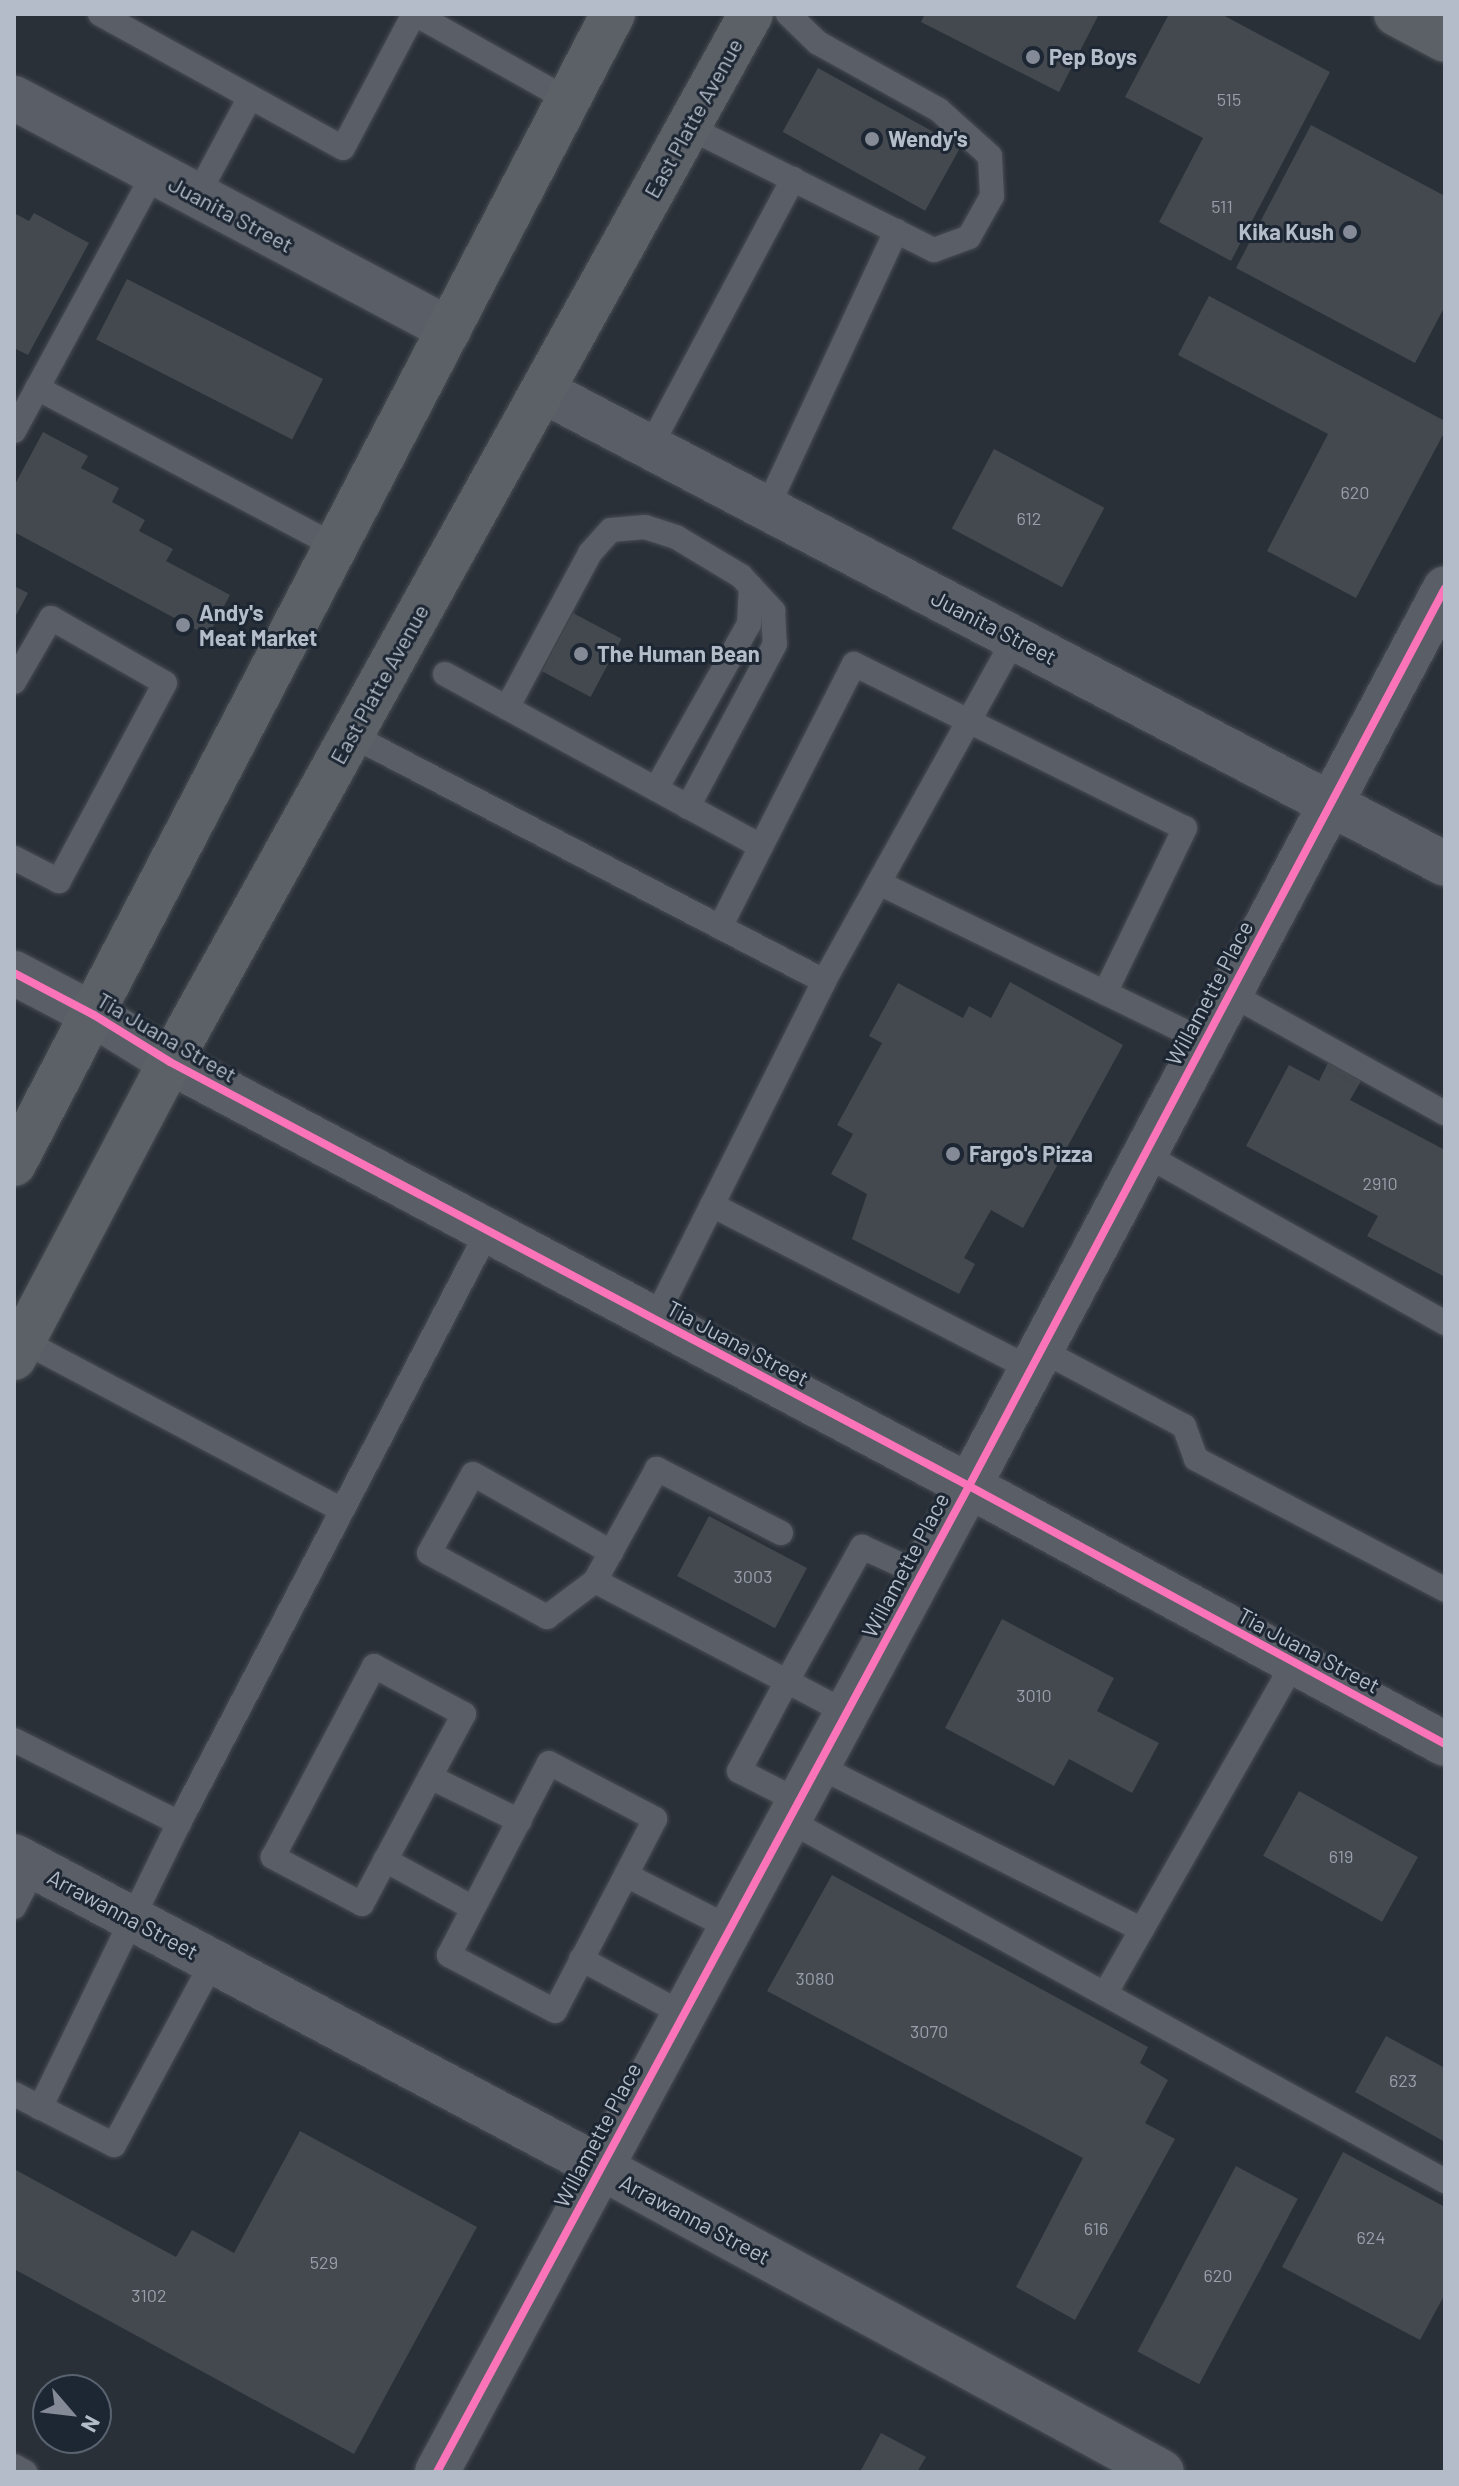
<!DOCTYPE html>
<style>
body{margin:0}
#map{position:relative;width:1459px;height:2486px;overflow:hidden;background:#2a3038;font-family:Barlow,sans-serif}
div>[style]{position:absolute}
.building>*{inset:0;background:#444950;transform-origin:0 0}
.roads{filter:drop-shadow(0 0 2px #484c53) drop-shadow(0 0 2px #484c53)}
.service>*{height:24px;margin:-12px;padding:0 12px;transform-origin:12px;border-radius:12px;background:#5a5e66}
.minor>*{height:44px;margin:-22px;padding:0 22px;transform-origin:22px;border-radius:22px;background:#5a5e66}
.primary>*{height:44px;margin:-22px;padding:0 22px;transform-origin:22px;border-radius:22px;background:#5c6168}
.cycleway>*{height:8px;margin:-4px;padding:0 4px;transform-origin:4px;border-radius:4px;background:#fb73b8}
.dots>*{width:22px;height:22px;translate:-50% -50%;box-sizing:border-box;border:4px solid #1d2633;border-radius:50%}
span{translate:-50% -50%;white-space:nowrap;text-align:center;line-height:1.15;-webkit-text-stroke:6px #1d2633;paint-order:stroke}
.number-label{font-size:18px;color:#989fab}
.number-label span{-webkit-text-stroke-width:0}
.poi-label{font-size:22px;color:#b4bcc9;font-weight:700}
.left{translate:0 -50%;text-align:left}
.right{translate:-100% -50%;text-align:right}
.street-label{font-size:22px;color:#b4bcc9}
.frame{position:absolute;inset:0;border:16px solid #b4bcc9;pointer-events:none}
.north{position:absolute;left:32px;top:2374px;width:80px;height:80px;box-sizing:border-box;background:#1d2633;border:2px solid #59626f;border-radius:50%;rotate:118deg;font-size:22px;font-weight:700;line-height:32px;text-align:center;color:#b4bcc9}
.north::after{content:'';display:block;margin:auto;width:28px;height:36px;background:#848b96;clip-path:polygon(50% 0,100% 100%,50% 72%,0 100%)}
</style>
<div id="map">
<div class="building">
<i style="clip-path:polygon(925px 14px,1099px 14px,1059px 92px,921px 22px)"></i>
<i style="clip-path:polygon(1169px 14px,1221px 14px,1330px 72px,1231px 261px,1159px 222px,1203px 138px,1125px 97px)"></i>
<i style="left:818px;top:68px;width:163px;height:73px;rotate:29deg"></i>
<i style="clip-path:polygon(1311px 125px,1445px 196px,1445px 306px,1415px 363px,1236px 268px)"></i>
<i style="clip-path:polygon(14px 213px,29px 221px,34px 213px,89px 243px,28px 355px,14px 348px)"></i>
<i style="left:127px;top:279px;width:220px;height:68px;rotate:27deg"></i>
<i style="clip-path:polygon(1209px 296px,1445px 421px,1445px 431px,1356px 598px,1267px 551px,1328px 434px,1178px 355px)"></i>
<i style="clip-path:polygon(43px 432px,88px 456px,81px 468px,119px 488px,112px 502px,145px 520px,139px 531px,173px 549px,166px 561px,230px 595px,208px 636px,14px 532px,14px 486px)"></i>
<i style="left:994px;top:449px;width:125px;height:90px;rotate:28deg"></i>
<i style="clip-path:polygon(14px 586px,28px 593px,14px 619px)"></i>
<i style="left:573px;top:613px;width:55px;height:66px;rotate:28deg"></i>
<i style="clip-path:polygon(1010px 982px,1123px 1045px,1023px 1228px,991px 1210px,964px 1258px,975px 1264px,959px 1294px,852px 1239px,867px 1194px,831px 1174px,853px 1134px,837px 1125px,882px 1043px,869px 1036px,898px 983px,963px 1018px,969px 1006px,991px 1018px)"></i>
<i style="clip-path:polygon(1328px 1063px,1361px 1081px,1350px 1100px,1445px 1150px,1445px 1277px,1367px 1236px,1378px 1216px,1246px 1146px,1289px 1065px,1319px 1081px)"></i>
<i style="left:709px;top:1516px;width:111px;height:68px;rotate:28deg"></i>
<i style="clip-path:polygon(1002px 1619px,1114px 1678px,1097px 1711px,1159px 1743px,1132px 1793px,1069px 1759px,1054px 1786px,945px 1728px)"></i>
<i style="left:1299px;top:1791px;width:136px;height:74px;rotate:29deg"></i>
<i style="clip-path:polygon(832px 1875px,1148px 2047px,1140px 2063px,1168px 2080px,1145px 2123px,1175px 2139px,1075px 2320px,1016px 2287px,1083px 2158px,767px 1991px)"></i>
<i style="clip-path:polygon(1386px 2036px,1445px 2068px,1445px 2142px,1355px 2092px)"></i>
<i style="clip-path:polygon(300px 2131px,477px 2227px,354px 2454px,14px 2269px,14px 2169px,176px 2257px,192px 2230px,234px 2253px)"></i>
<i style="clip-path:polygon(1343px 2152px,1445px 2207px,1445px 2294px,1420px 2340px,1282px 2267px)"></i>
<i style="left:1236px;top:2166px;width:70px;height:210px;rotate:28deg"></i>
<i style="clip-path:polygon(881px 2433px,926px 2457px,917px 2472px,860px 2472px)"></i>
</div>
<div class="roads">
<div class="service">
<i style="left:100px;top:14px;width:277px;rotate:28.9deg"></i>
<i style="left:343px;top:148px;width:152px;rotate:-62.1deg"></i>
<i style="left:415px;top:14px;width:176px;rotate:29.3deg"></i>
<i style="left:688px;top:127px;width:275px;rotate:26.6deg"></i>
<i style="left:934px;top:250px;width:37px;rotate:-20deg"></i>
<i style="left:969px;top:237px;width:47px;rotate:-60.7deg"></i>
<i style="left:992px;top:196px;width:40px;rotate:-92.9deg"></i>
<i style="left:990px;top:156px;width:69px;rotate:-138deg"></i>
<i style="left:939px;top:110px;width:138px;rotate:-151deg"></i>
<i style="left:818px;top:43px;width:42px;rotate:-136deg"></i>
<i style="left:197px;top:196px;width:112px;rotate:-61.8deg"></i>
<i style="left:37px;top:388px;width:338px;rotate:27.9deg"></i>
<i style="left:14px;top:431px;width:294px;rotate:-61.5deg"></i>
<i style="left:650px;top:447px;width:304px;rotate:-61.9deg"></i>
<i style="left:767px;top:508px;width:306px;rotate:-65deg"></i>
<i style="left:445px;top:674px;width:359px;rotate:28.6deg"></i>
<i style="left:14px;top:682px;width:74px;rotate:-60deg"></i>
<i style="left:51px;top:618px;width:131px;rotate:29.7deg"></i>
<i style="left:165px;top:683px;width:225px;rotate:118.2deg"></i>
<i style="left:59px;top:881px;width:51px;rotate:-152.9deg"></i>
<i style="left:507px;top:708px;width:176px;rotate:-61.8deg"></i>
<i style="left:590px;top:553px;width:31px;rotate:-48deg"></i>
<i style="left:611px;top:530px;width:34px;rotate:-5deg"></i>
<i style="left:645px;top:527px;width:33px;rotate:18deg"></i>
<i style="left:676px;top:537px;width:76px;rotate:31deg"></i>
<i style="left:741px;top:576px;width:15px;rotate:48deg"></i>
<i style="left:751px;top:587px;width:33px;rotate:47deg"></i>
<i style="left:773px;top:611px;width:33px;rotate:87deg"></i>
<i style="left:775px;top:644px;width:185px;rotate:118.1deg"></i>
<i style="left:351px;top:735px;width:533px;rotate:27.48deg"></i>
<i style="left:656px;top:789px;width:189px;rotate:-60.6deg"></i>
<i style="left:749px;top:624px;width:37px;rotate:-87deg"></i>
<i style="left:879px;top:883px;width:361px;rotate:25.9deg"></i>
<i style="left:720px;top:927px;width:295px;rotate:-63deg"></i>
<i style="left:854px;top:664px;width:369px;rotate:26.4deg"></i>
<i style="left:1185px;top:828px;width:183px;rotate:115.9deg"></i>
<i style="left:1229px;top:993px;width:247px;rotate:29.1deg"></i>
<i style="left:1144px;top:1154px;width:345px;rotate:29.3deg"></i>
<i style="left:712px;top:1205px;width:359px;rotate:27.2deg"></i>
<i style="left:655px;top:1319px;width:378px;rotate:-63.4deg"></i>
<i style="left:824px;top:981px;width:393px;rotate:-60.9deg"></i>
<i style="left:23px;top:1341px;width:361px;rotate:27.9deg"></i>
<i style="left:1041px;top:1350px;width:162px;rotate:28deg"></i>
<i style="left:1184px;top:1426px;width:35px;rotate:70deg"></i>
<i style="left:1196px;top:1459px;width:281px;rotate:27.7deg"></i>
<i style="left:781px;top:1533px;width:140px;rotate:-152.7deg"></i>
<i style="left:657px;top:1469px;width:128px;rotate:119deg"></i>
<i style="left:595px;top:1581px;width:283px;rotate:27.6deg"></i>
<i style="left:595px;top:1581px;width:60px;rotate:143.1deg"></i>
<i style="left:547px;top:1617px;width:134px;rotate:-151.5deg"></i>
<i style="left:429px;top:1553px;width:90px;rotate:-60.9deg"></i>
<i style="left:473px;top:1474px;width:159px;rotate:29.5deg"></i>
<i style="left:14px;top:1740px;width:185px;rotate:26.7deg"></i>
<i style="left:818px;top:1766px;width:363px;rotate:26.8deg"></i>
<i style="left:430px;top:1777px;width:144px;rotate:118.2deg"></i>
<i style="left:362px;top:1904px;width:101px;rotate:-152.2deg"></i>
<i style="left:273px;top:1857px;width:216px;rotate:-62.1deg"></i>
<i style="left:374px;top:1666px;width:102px;rotate:28.1deg"></i>
<i style="left:464px;top:1714px;width:72px;rotate:118.4deg"></i>
<i style="left:430px;top:1777px;width:100px;rotate:26.1deg"></i>
<i style="left:798px;top:1801px;width:66px;rotate:-153deg"></i>
<i style="left:739px;top:1771px;width:102px;rotate:-61.9deg"></i>
<i style="left:787px;top:1681px;width:154px;rotate:-60.8deg"></i>
<i style="left:862px;top:1547px;width:65px;rotate:24.6deg"></i>
<i style="left:788px;top:1820px;width:750px;rotate:28.79deg"></i>
<i style="left:385px;top:1860px;width:100px;rotate:28.6deg"></i>
<i style="left:626px;top:1875px;width:153px;rotate:117.6deg"></i>
<i style="left:555px;top:2011px;width:120px;rotate:-152.2deg"></i>
<i style="left:449px;top:1955px;width:216px;rotate:-62.5deg"></i>
<i style="left:549px;top:1763px;width:120px;rotate:27.8deg"></i>
<i style="left:655px;top:1819px;width:63px;rotate:117.4deg"></i>
<i style="left:626px;top:1875px;width:117px;rotate:27deg"></i>
<i style="left:14px;top:1907px;width:45px;rotate:-62.3deg"></i>
<i style="left:581px;top:1959px;width:116px;rotate:28.3deg"></i>
<i style="left:1105px;top:1994px;width:381px;rotate:-60.3deg"></i>
<i style="left:14px;top:2094px;width:112px;rotate:27deg"></i>
<i style="left:114px;top:2145px;width:209px;rotate:-61.7deg"></i>
<i style="left:40px;top:2108px;width:317px;rotate:-64deg"></i>
<i style="left:179px;top:1823px;width:668px;rotate:-62.44deg"></i>
<i style="left:14px;top:2466px;width:13px;rotate:29deg"></i>
</div>
<div class="minor">
<i style="left:14px;top:98px;width:493px;rotate:28deg"></i>
<i style="left:543px;top:391px;width:1018px;rotate:27.67deg"></i>
<i style="left:14px;top:973px;width:90px;rotate:27.7deg"></i>
<i style="left:94px;top:1015px;width:89px;rotate:31.7deg"></i>
<i style="left:170px;top:1062px;width:905px;rotate:27.95deg"></i>
<i style="left:969px;top:1486px;width:541px;rotate:28.46deg"></i>
<i style="left:14px;top:1856px;width:663px;rotate:27.96deg"></i>
<i style="left:600px;top:2167px;width:639px;rotate:28.49deg"></i>
<i style="left:437px;top:2472px;width:1120px;rotate:-61.65deg"></i>
<i style="left:969px;top:1486px;width:1016px;rotate:-62.07deg"></i>
</div>
<div class="primary">
<i style="left:1396px;top:14px;width:55px;rotate:28deg"></i>
<i style="left:14px;top:1164px;width:1297px;rotate:-62.49deg"></i>
<i style="left:14px;top:1358px;width:335px;rotate:-62.2deg"></i>
<i style="left:170px;top:1062px;width:1198px;rotate:-61deg"></i>
</div>
</div>
<div class="cycleway">
<i style="left:14px;top:973px;width:90px;rotate:27.7deg"></i>
<i style="left:94px;top:1015px;width:89px;rotate:31.7deg"></i>
<i style="left:170px;top:1062px;width:905px;rotate:27.95deg"></i>
<i style="left:969px;top:1486px;width:541px;rotate:28.46deg"></i>
<i style="left:437px;top:2472px;width:1120px;rotate:-61.65deg"></i>
<i style="left:969px;top:1486px;width:1016px;rotate:-62.07deg"></i>
</div>
<div class="dots">
<i style="left:1033px;top:57px;background:#848b96"></i>
<i style="left:872px;top:139px;background:#848b96"></i>
<i style="left:1350px;top:232px;background:#848b96"></i>
<i style="left:183px;top:625px;background:#848b96"></i>
<i style="left:581px;top:654px;background:#848b96"></i>
<i style="left:953px;top:1154px;background:#848b96"></i>
</div>
<div class="number-label">
<span style="left:1229px;top:99px">515</span>
<span style="left:1222px;top:206px">511</span>
<span style="left:1355px;top:492px">620</span>
<span style="left:1029px;top:518px">612</span>
<span style="left:1380px;top:1183px">2910</span>
<span style="left:753px;top:1576px">3003</span>
<span style="left:1034px;top:1695px">3010</span>
<span style="left:1341px;top:1856px">619</span>
<span style="left:815px;top:1978px">3080</span>
<span style="left:929px;top:2031px">3070</span>
<span style="left:1403px;top:2080px">623</span>
<span style="left:1096px;top:2228px">616</span>
<span style="left:1371px;top:2237px">624</span>
<span style="left:324px;top:2262px">529</span>
<span style="left:1218px;top:2275px">620</span>
<span style="left:149px;top:2295px">3102</span>
</div>
<div class="poi-label">
<span class="left" style="left:1049px;top:57px">Pep Boys</span>
<span class="left" style="left:888px;top:139px">Wendy's</span>
<span class="right" style="left:1334px;top:232px">Kika Kush</span>
<span class="left" style="left:199px;top:625px">Andy's<br>Meat Market</span>
<span class="left" style="left:597px;top:654px">The Human Bean</span>
<span class="left" style="left:969px;top:1154px">Fargo's Pizza</span>
</div>
<div class="street-label">
<span style="left:693px;top:118px;rotate:-61deg">East Platte Avenue</span>
<span style="left:231px;top:214px;rotate:28deg">Juanita Street</span>
<span style="left:994px;top:627px;rotate:27deg">Juanita Street</span>
<span style="left:379px;top:684px;rotate:-61deg">East Platte Avenue</span>
<span style="left:1209px;top:993px;rotate:-62deg">Willamette Place</span>
<span style="left:167px;top:1037px;rotate:30deg">Tia Juana Street</span>
<span style="left:738px;top:1343px;rotate:28deg">Tia Juana Street</span>
<span style="left:905px;top:1565px;rotate:-62deg">Willamette Place</span>
<span style="left:1309px;top:1650px;rotate:28deg">Tia Juana Street</span>
<span style="left:123px;top:1914px;rotate:28deg">Arrawanna Street</span>
<span style="left:597px;top:2135px;rotate:-62deg">Willamette Place</span>
<span style="left:695px;top:2219px;rotate:28deg">Arrawanna Street</span>
</div>
<div class="frame"></div>
<div class="north">N</div>
</div>
